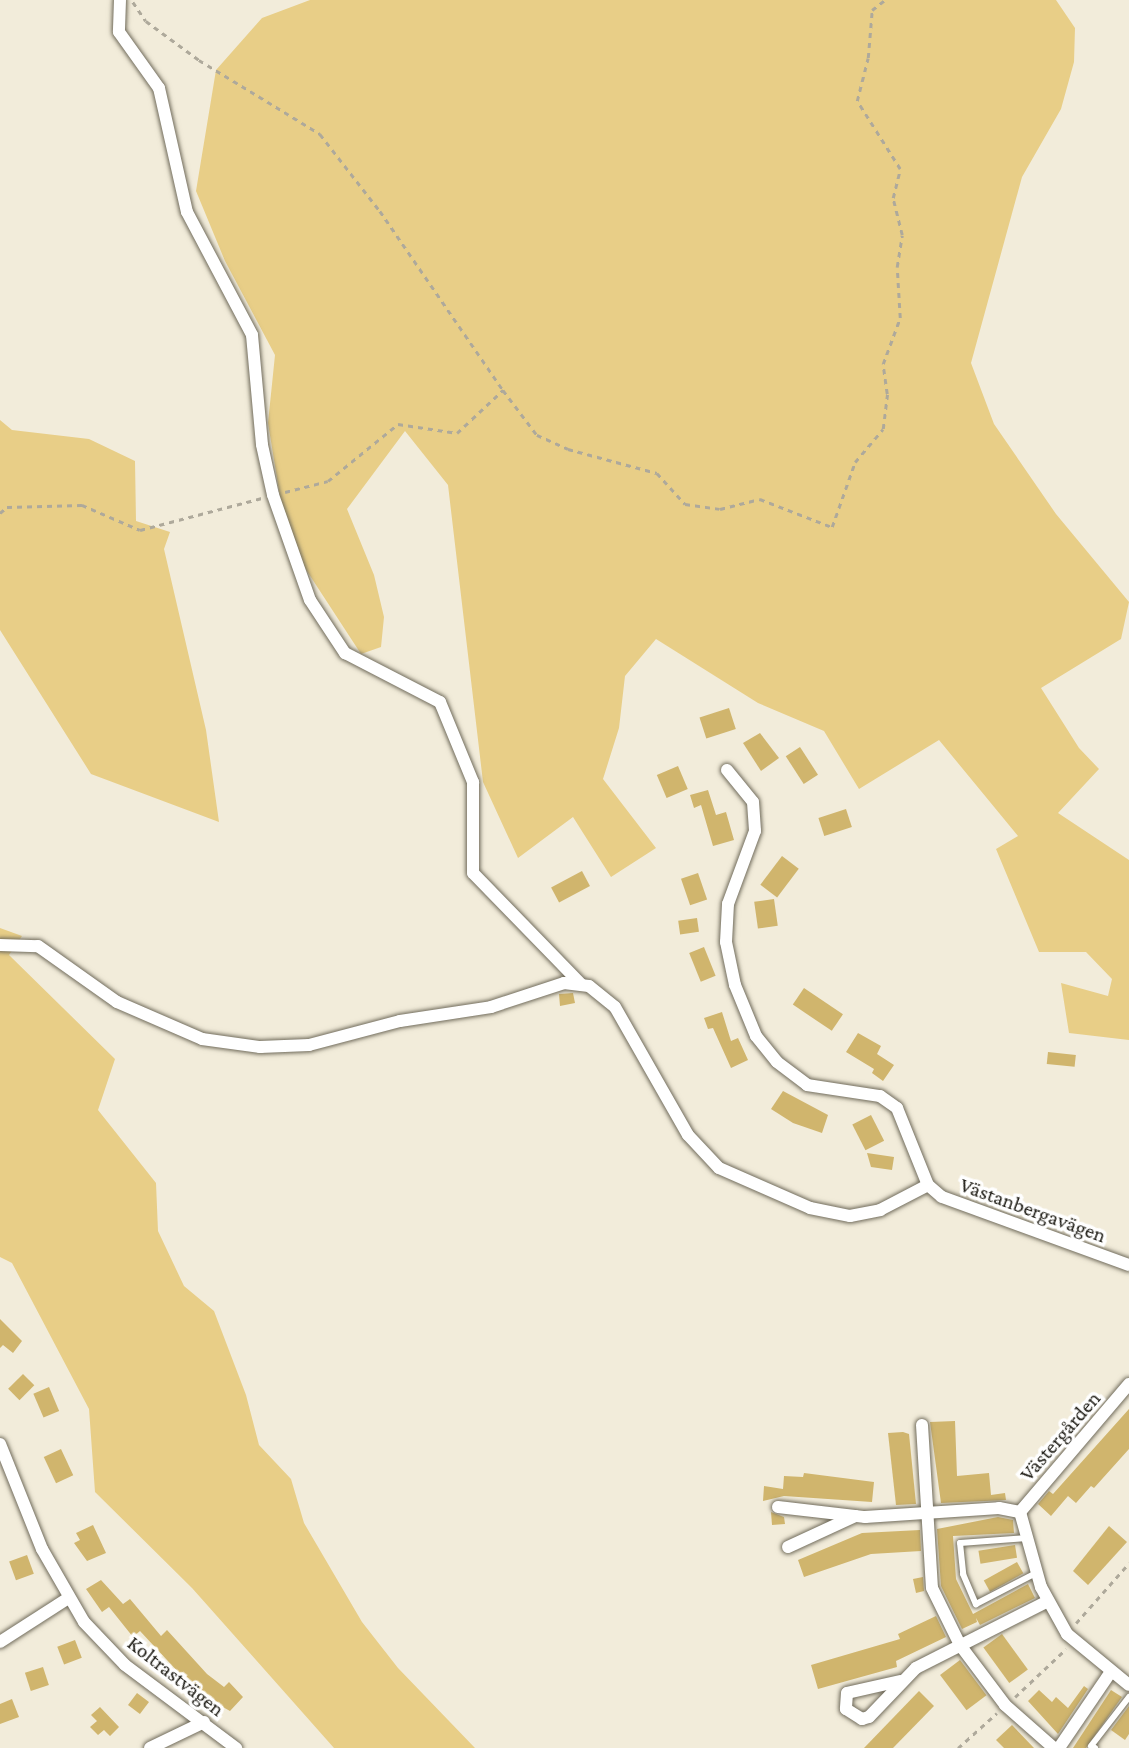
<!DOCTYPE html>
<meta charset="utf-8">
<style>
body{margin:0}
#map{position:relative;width:1129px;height:1748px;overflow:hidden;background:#f2ecda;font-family:"Crimson Pro",serif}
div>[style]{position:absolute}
.green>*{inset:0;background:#e8ce87}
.building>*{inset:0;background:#d0b56d;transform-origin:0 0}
.path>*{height:2.5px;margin-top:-1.25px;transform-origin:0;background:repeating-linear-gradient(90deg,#aea99b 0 5px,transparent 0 10px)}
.roads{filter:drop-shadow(0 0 2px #716c5c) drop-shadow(0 0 2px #716c5c)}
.service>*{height:6px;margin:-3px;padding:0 3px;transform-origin:3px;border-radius:3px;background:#fff}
.minor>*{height:12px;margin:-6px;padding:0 6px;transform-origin:6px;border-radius:6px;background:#fff}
span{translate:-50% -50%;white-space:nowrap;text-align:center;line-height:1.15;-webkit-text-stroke:7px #fff;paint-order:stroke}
.street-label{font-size:21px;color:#1d1b14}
</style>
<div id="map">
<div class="green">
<i style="clip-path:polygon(310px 0,1056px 0,1075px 28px,1074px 62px,1061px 109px,1022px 177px,971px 363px,994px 424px,1056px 514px,1129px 602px,1121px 639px,1041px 688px,1079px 748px,1099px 769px,1058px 813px,1129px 860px,1129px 1040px,1069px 1033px,1061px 983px,1108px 996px,1112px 979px,1086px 952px,1039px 952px,996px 849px,1018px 836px,939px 740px,859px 789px,824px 731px,758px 703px,656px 639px,625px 676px,619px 728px,603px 779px,656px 848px,611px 877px,573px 817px,518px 858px,483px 782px,448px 485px,405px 431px,347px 509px,374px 575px,384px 617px,381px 647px,361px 654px,303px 565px,282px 509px,268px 423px,275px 355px,225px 261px,196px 191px,216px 70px,262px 18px)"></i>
<i style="clip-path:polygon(0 420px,12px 430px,89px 439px,135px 461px,136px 521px,170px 532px,164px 549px,206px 730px,219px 822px,91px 774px,0 630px)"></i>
<i style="clip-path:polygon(0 928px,22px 936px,9px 955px,115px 1059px,98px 1110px,156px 1183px,158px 1231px,184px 1286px,214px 1311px,246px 1395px,259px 1445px,291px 1479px,304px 1523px,362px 1622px,398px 1668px,475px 1748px,334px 1748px,192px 1588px,95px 1492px,89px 1409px,12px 1263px,0 1257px)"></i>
</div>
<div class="building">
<i style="left:729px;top:708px;width:22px;height:31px;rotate:72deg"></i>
<i style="clip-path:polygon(760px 733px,779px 758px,761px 771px,743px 743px)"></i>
<i style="left:800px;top:747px;width:33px;height:17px;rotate:57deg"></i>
<i style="left:678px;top:766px;width:25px;height:23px;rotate:67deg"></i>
<i style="clip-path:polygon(708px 790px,716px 815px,726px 812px,734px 840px,713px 846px,701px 805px,694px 808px,690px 795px)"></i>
<i style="left:846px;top:809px;width:19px;height:29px;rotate:72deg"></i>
<i style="left:782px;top:856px;width:21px;height:36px;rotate:37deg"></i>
<i style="left:582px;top:871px;width:17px;height:35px;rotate:62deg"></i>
<i style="left:698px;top:873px;width:28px;height:18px;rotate:71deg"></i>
<i style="left:774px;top:899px;width:27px;height:20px;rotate:82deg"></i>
<i style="left:697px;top:918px;width:14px;height:19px;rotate:82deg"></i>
<i style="left:704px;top:947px;width:31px;height:16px;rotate:68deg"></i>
<i style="left:804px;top:988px;width:47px;height:20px;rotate:34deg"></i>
<i style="clip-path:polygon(573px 993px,575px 1003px,560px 1006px,559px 994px)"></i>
<i style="clip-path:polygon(722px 1012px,731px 1041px,738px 1038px,748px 1060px,731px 1068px,713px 1028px,708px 1029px,704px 1018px)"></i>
<i style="clip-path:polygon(858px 1033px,881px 1046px,877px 1054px,894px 1065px,883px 1081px,872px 1073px,874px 1069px,846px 1052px)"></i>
<i style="left:1048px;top:1052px;width:28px;height:12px;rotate:6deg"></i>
<i style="clip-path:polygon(783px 1091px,828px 1115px,822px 1133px,793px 1123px,771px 1109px)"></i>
<i style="left:871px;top:1115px;width:29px;height:21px;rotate:63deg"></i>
<i style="clip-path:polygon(867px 1153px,894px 1157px,892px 1170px,871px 1167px)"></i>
<i style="clip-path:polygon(0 1319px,22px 1341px,13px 1353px,3px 1345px,0 1348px)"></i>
<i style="left:23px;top:1374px;width:16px;height:21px;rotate:45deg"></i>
<i style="left:49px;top:1387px;width:26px;height:17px;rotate:67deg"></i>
<i style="clip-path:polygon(1129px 1409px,1129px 1449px,1094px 1488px,1091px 1486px,1076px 1503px,1068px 1496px,1051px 1516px,1038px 1504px,1049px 1491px,1053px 1494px)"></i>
<i style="clip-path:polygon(955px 1421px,957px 1476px,989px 1473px,991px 1495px,1005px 1493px,1006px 1500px,941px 1503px,930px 1422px)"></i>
<i style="clip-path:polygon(903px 1432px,909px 1434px,916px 1504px,896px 1505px,888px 1433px)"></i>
<i style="left:61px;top:1449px;width:29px;height:19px;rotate:65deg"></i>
<i style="clip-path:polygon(804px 1473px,874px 1482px,872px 1502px,784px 1496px,763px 1501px,764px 1486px,783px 1489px,784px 1476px,803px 1477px)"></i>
<i style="clip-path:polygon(771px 1512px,784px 1517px,785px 1524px,772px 1525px)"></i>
<i style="clip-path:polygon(998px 1517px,1013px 1520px,1014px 1533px,953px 1536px,956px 1579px,973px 1614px,1028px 1584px,1035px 1598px,980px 1625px,976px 1618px,977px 1622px,962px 1629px,941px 1586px,937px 1529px)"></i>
<i style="clip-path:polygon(93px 1525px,106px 1553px,87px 1561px,74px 1543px,80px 1540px,76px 1533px)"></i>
<i style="clip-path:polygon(1109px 1526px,1127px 1542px,1088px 1585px,1073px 1571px)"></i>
<i style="clip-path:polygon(920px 1530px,921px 1551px,871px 1554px,804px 1577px,798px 1560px,862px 1533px)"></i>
<i style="left:1015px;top:1545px;width:13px;height:37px;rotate:81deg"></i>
<i style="left:27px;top:1555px;width:20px;height:19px;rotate:70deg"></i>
<i style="left:1017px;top:1562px;width:13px;height:38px;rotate:61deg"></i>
<i style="clip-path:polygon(923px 1577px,924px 1591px,916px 1593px,913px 1579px)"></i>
<i style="clip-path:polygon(101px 1580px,123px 1604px,130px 1599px,161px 1636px,167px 1630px,207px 1674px,224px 1687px,229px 1682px,243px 1697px,230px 1711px,221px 1706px,180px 1674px,140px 1631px,133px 1637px,109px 1607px,102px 1612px,86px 1589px)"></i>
<i style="clip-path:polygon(936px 1616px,946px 1637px,896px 1661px,897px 1667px,818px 1689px,811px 1665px,900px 1639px,898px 1634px)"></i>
<i style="left:1002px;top:1634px;width:44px;height:23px;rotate:54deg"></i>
<i style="left:75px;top:1640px;width:19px;height:19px;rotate:69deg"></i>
<i style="left:960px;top:1660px;width:44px;height:25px;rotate:53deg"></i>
<i style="left:43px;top:1667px;width:19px;height:19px;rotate:72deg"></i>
<i style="clip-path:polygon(1084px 1686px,1088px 1689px,1058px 1734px,1028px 1701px,1039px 1690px,1052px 1702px,1056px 1697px,1068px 1708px)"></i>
<i style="clip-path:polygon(1111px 1690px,1122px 1697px,1086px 1748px,1073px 1748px)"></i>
<i style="clip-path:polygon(919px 1691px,934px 1706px,893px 1748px,864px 1748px)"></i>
<i style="left:137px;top:1693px;width:15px;height:15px;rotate:37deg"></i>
<i style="clip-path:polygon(12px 1699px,19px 1717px,0 1724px,0 1704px)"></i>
<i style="clip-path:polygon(1129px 1706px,1129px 1734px,1125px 1740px,1111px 1730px)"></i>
<i style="clip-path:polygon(100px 1707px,119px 1727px,110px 1736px,104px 1730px,98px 1735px,90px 1727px,97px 1721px,91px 1715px)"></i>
<i style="clip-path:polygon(1012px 1725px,1034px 1748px,1004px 1748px,996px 1740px)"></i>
</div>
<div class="path">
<i style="left:133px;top:2px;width:23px;rotate:56deg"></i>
<i style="left:146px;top:21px;width:66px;rotate:36.3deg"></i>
<i style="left:199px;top:60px;width:142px;rotate:31.4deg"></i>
<i style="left:320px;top:134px;width:98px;rotate:52.1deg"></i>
<i style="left:380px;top:211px;width:217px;rotate:55.5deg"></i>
<i style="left:285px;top:492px;width:44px;rotate:-14.3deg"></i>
<i style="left:328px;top:481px;width:90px;rotate:-39.2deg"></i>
<i style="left:398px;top:424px;width:60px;rotate:8.7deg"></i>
<i style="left:457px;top:433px;width:63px;rotate:-43.1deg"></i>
<i style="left:503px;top:390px;width:56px;rotate:52.9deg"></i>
<i style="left:537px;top:435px;width:34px;rotate:24deg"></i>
<i style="left:568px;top:449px;width:92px;rotate:15.1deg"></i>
<i style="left:657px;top:473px;width:42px;rotate:47.9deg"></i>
<i style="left:685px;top:504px;width:35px;rotate:8deg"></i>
<i style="left:720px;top:509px;width:41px;rotate:-14deg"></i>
<i style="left:760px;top:499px;width:77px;rotate:21.3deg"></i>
<i style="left:832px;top:527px;width:69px;rotate:-70.5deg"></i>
<i style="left:855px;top:462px;width:43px;rotate:-49.7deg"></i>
<i style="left:883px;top:429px;width:35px;rotate:-83deg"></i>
<i style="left:887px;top:394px;width:30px;rotate:-98deg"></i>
<i style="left:883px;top:364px;width:49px;rotate:-69.7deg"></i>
<i style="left:900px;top:318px;width:51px;rotate:-93.4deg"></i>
<i style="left:897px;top:267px;width:32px;rotate:-81deg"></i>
<i style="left:902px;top:235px;width:38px;rotate:-104deg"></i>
<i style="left:893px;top:198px;width:30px;rotate:-76deg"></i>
<i style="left:900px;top:169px;width:80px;rotate:-122.3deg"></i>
<i style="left:857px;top:101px;width:44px;rotate:-75.7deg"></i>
<i style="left:868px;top:58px;width:48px;rotate:-85.2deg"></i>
<i style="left:872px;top:10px;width:16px;rotate:-38deg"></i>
<i style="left:0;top:513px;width:9px;rotate:-41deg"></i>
<i style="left:7px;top:507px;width:75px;rotate:-1.5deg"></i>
<i style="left:82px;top:505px;width:63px;rotate:23.3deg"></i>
<i style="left:140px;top:530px;width:126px;rotate:-14.7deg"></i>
<i style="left:1076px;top:1623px;width:80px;rotate:-48.5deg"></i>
<i style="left:1015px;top:1697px;width:70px;rotate:-43.3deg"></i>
<i style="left:958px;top:1748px;width:52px;rotate:-41.9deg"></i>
</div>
<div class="roads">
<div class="service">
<i style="left:1027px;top:1538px;width:67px;rotate:175.7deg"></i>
<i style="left:960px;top:1543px;width:31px;rotate:84deg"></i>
<i style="left:963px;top:1574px;width:33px;rotate:67deg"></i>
<i style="left:976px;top:1604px;width:70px;rotate:-27.3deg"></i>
<i style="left:1095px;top:1748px;width:4px;rotate:-153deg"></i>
<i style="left:1091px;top:1746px;width:62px;rotate:-52.2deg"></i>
</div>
<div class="minor">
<i style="left:120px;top:0;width:32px;rotate:92deg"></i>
<i style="left:119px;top:32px;width:69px;rotate:54.5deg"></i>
<i style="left:159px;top:88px;width:127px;rotate:77.3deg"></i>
<i style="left:187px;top:212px;width:139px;rotate:62.1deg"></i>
<i style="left:252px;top:335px;width:110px;rotate:84.8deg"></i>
<i style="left:262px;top:445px;width:51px;rotate:77.6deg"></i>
<i style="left:273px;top:495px;width:111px;rotate:70.6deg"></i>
<i style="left:310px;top:600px;width:64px;rotate:56.6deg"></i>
<i style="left:345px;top:653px;width:107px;rotate:27.3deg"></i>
<i style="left:440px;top:702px;width:87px;rotate:67.6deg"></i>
<i style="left:473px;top:782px;width:91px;rotate:90deg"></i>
<i style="left:473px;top:873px;width:156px;rotate:45.8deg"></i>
<i style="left:727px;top:770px;width:41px;rotate:50.9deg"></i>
<i style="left:753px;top:802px;width:29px;rotate:86deg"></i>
<i style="left:755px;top:831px;width:78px;rotate:110.3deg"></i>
<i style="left:728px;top:904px;width:38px;rotate:93deg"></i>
<i style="left:726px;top:942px;width:44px;rotate:78.2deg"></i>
<i style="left:735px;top:985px;width:55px;rotate:67.6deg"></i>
<i style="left:756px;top:1036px;width:33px;rotate:51deg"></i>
<i style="left:777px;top:1062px;width:38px;rotate:37deg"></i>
<i style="left:807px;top:1085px;width:74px;rotate:8.6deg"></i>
<i style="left:880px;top:1096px;width:21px;rotate:35deg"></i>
<i style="left:897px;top:1108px;width:83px;rotate:68.1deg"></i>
<i style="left:928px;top:1185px;width:18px;rotate:41deg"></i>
<i style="left:942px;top:1197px;width:199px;rotate:20deg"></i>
<i style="left:0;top:945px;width:38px;rotate:2deg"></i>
<i style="left:38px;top:946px;width:97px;rotate:35.3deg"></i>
<i style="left:117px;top:1002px;width:93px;rotate:23.5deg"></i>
<i style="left:202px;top:1039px;width:59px;rotate:7.9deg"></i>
<i style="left:260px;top:1047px;width:49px;rotate:-2.3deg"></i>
<i style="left:309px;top:1045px;width:94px;rotate:-14.8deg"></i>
<i style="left:400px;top:1021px;width:92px;rotate:-8.7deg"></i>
<i style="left:491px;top:1007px;width:77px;rotate:-18.2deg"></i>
<i style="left:564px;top:983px;width:25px;rotate:7deg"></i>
<i style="left:589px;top:986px;width:33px;rotate:39deg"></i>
<i style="left:615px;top:1007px;width:147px;rotate:60.3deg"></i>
<i style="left:688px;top:1135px;width:45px;rotate:46.8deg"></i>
<i style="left:719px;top:1168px;width:99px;rotate:23.7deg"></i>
<i style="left:810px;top:1208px;width:41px;rotate:11.3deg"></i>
<i style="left:850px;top:1216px;width:31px;rotate:-11deg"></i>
<i style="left:880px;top:1210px;width:54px;rotate:-27.5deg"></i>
<i style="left:922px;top:1425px;width:163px;rotate:86.5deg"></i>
<i style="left:932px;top:1588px;width:64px;rotate:63.8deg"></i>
<i style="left:960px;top:1645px;width:75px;rotate:53.1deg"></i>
<i style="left:1005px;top:1705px;width:65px;rotate:41.3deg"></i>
<i style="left:0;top:1444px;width:113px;rotate:68.2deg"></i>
<i style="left:42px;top:1549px;width:84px;rotate:60.1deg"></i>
<i style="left:84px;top:1622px;width:59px;rotate:46.4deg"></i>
<i style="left:125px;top:1665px;width:139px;rotate:36.8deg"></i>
<i style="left:778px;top:1507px;width:88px;rotate:6.6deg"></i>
<i style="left:865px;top:1517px;width:134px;rotate:-3.8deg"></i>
<i style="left:999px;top:1508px;width:21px;rotate:11deg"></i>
<i style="left:1020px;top:1512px;width:168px;rotate:-49.6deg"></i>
<i style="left:1020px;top:1512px;width:78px;rotate:74.4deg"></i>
<i style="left:1041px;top:1587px;width:54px;rotate:61deg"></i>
<i style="left:1067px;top:1634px;width:80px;rotate:39.4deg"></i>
<i style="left:788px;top:1547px;width:74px;rotate:-24.8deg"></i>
<i style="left:0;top:1642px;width:80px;rotate:-32.7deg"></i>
<i style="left:900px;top:1681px;width:54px;rotate:167.2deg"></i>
<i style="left:847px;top:1693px;width:16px;rotate:94deg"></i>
<i style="left:846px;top:1709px;width:19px;rotate:32deg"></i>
<i style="left:862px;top:1719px;width:7px;rotate:-16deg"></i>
<i style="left:869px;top:1717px;width:68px;rotate:-46.2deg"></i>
<i style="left:916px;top:1668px;width:148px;rotate:-26.9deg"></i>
<i style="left:150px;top:1748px;width:60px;rotate:-25.7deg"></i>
<i style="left:1059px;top:1748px;width:91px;rotate:-55.8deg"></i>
</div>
</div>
<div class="street-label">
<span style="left:1033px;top:1210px;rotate:20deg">Västanbergavägen</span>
<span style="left:1060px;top:1436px;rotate:-49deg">Västergården</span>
<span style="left:176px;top:1676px;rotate:38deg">Koltrastvägen</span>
</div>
</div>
